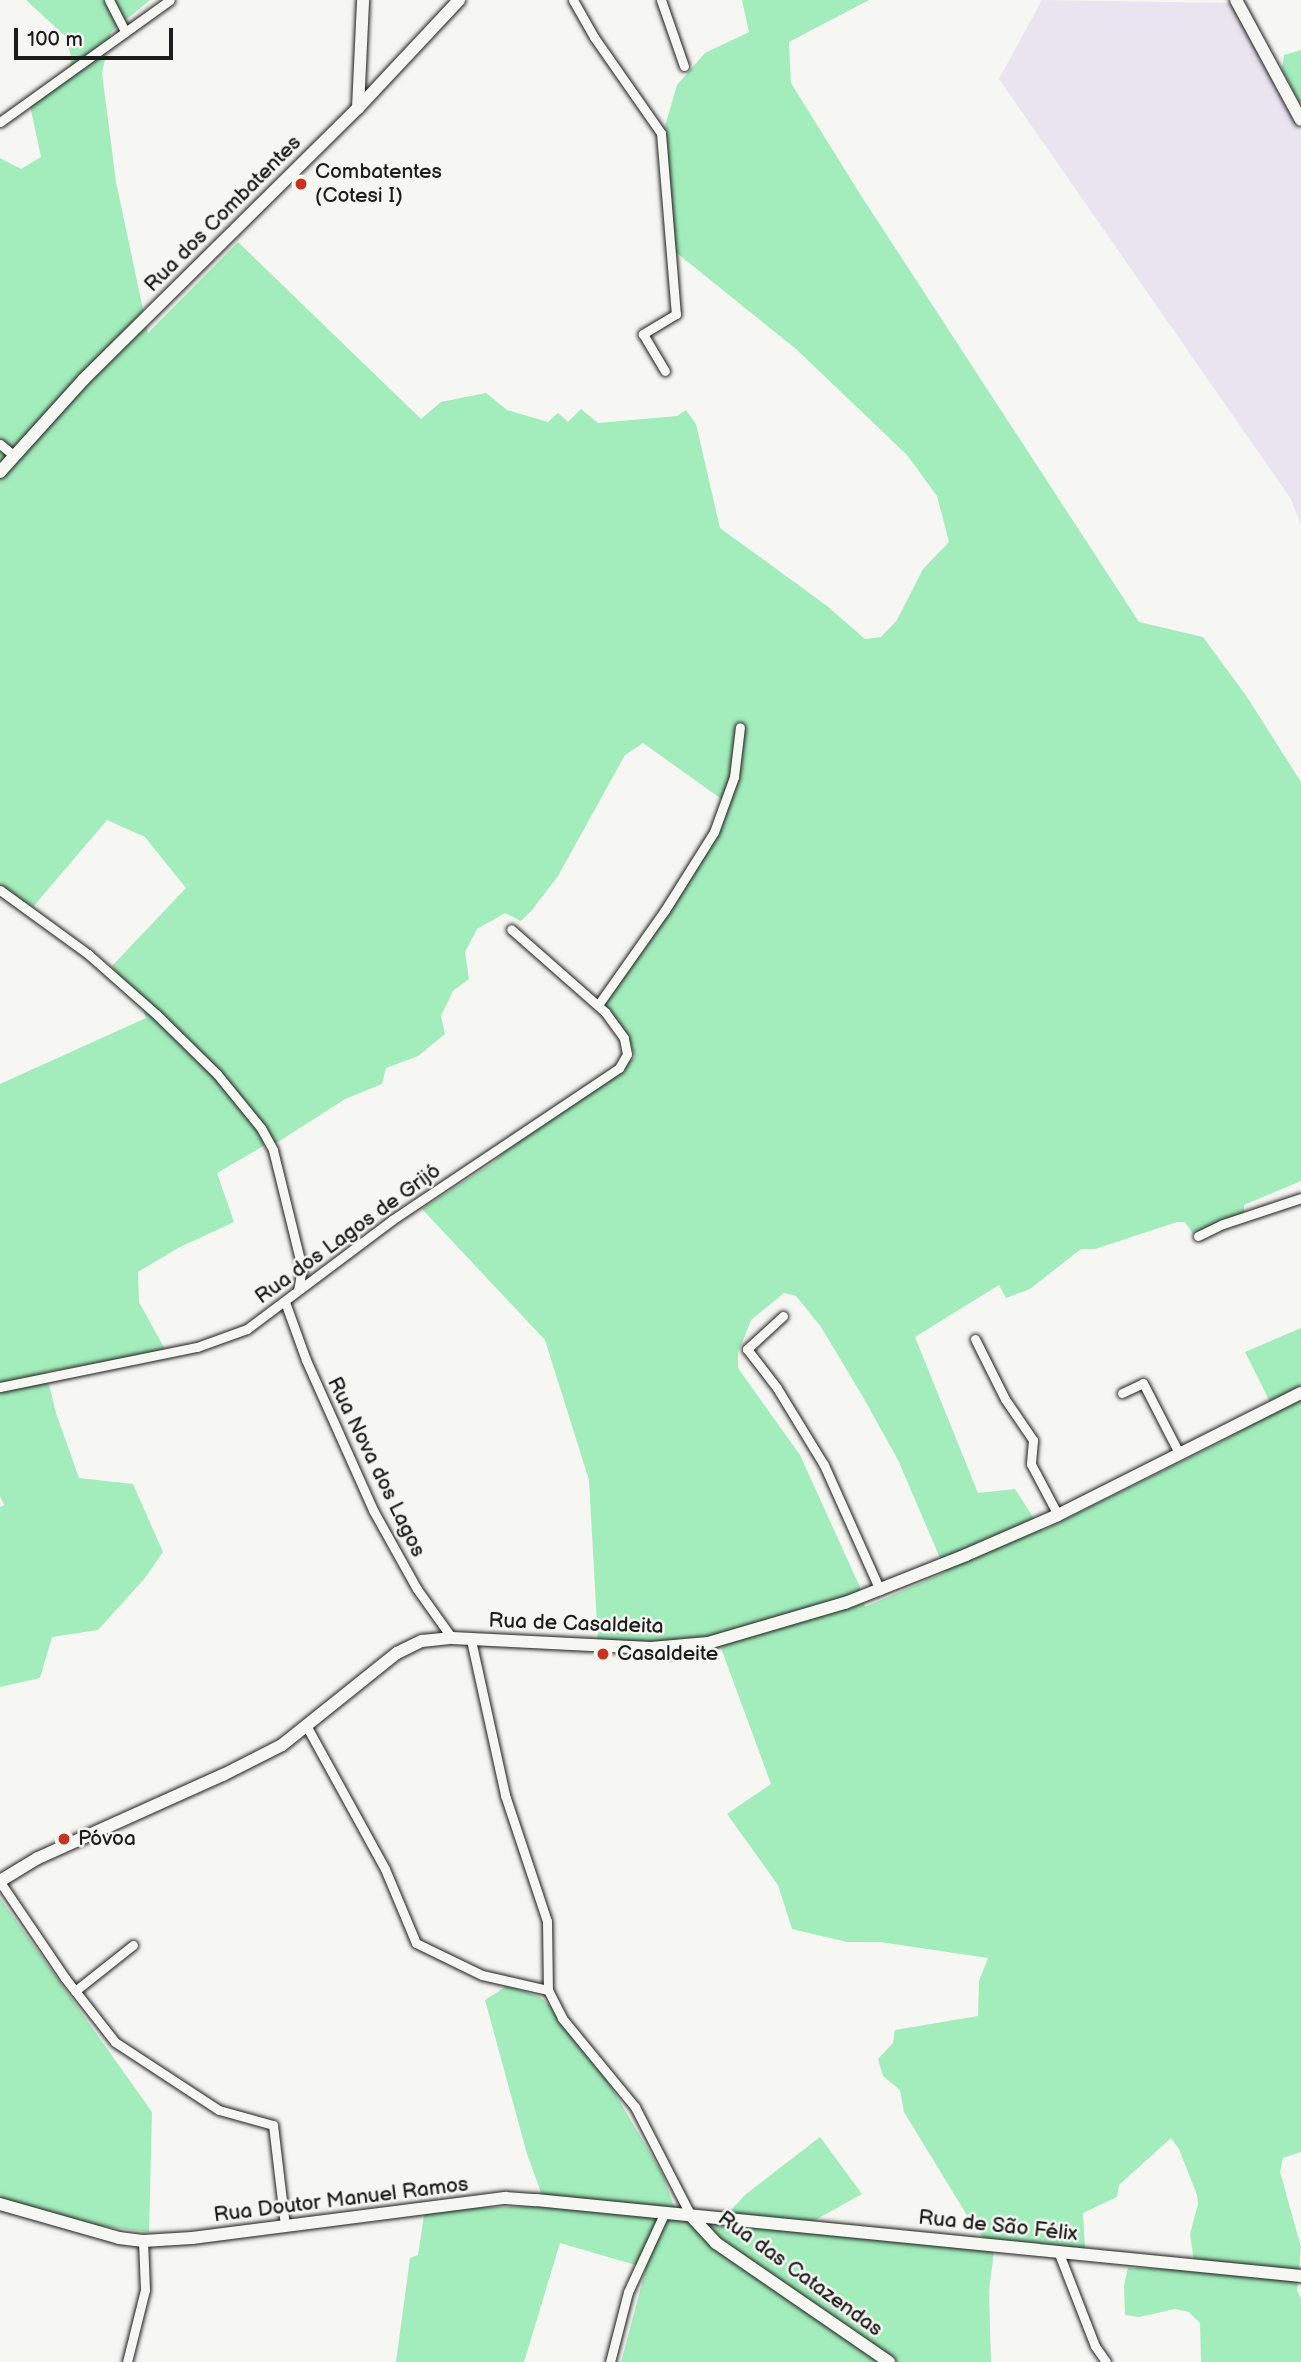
<!DOCTYPE html>
<meta charset="utf-8">
<style>
body{margin:0}
#map{position:relative;width:1301px;height:2362px;overflow:hidden;background:#f6f6f2;font-family:"Balsamiq Sans",sans-serif}
div>[style]{position:absolute}
.built>*{inset:0;background:#e9e4f0}
.green>*{inset:0;background:#a3edbc}
.roads{filter:drop-shadow(0 0 2px #1c1c1c) drop-shadow(0 0 2px #1c1c1c)}
.street>*{height:9px;margin:-4.5px;padding:0 4.5px;transform-origin:4.5px;border-radius:4.5px;background:#f6f6f2}
.secondary>*{height:12px;margin:-6px;padding:0 6px;transform-origin:6px;border-radius:6px;background:#f6f6f2}
.dots>*{width:19px;height:19px;translate:-50% -50%;box-sizing:border-box;border:4px solid #f6f6f2;border-radius:50%}
span{translate:-50% -50%;white-space:nowrap;text-align:center;line-height:1.15;-webkit-text-stroke:5px #f6f6f2;paint-order:stroke}
.poi-label{font-size:21px;color:#1c1c1c}
.left{translate:0 -50%;text-align:left}
.street-label{font-size:21px;color:#1c1c1c}
.scale{position:absolute;left:14px;top:28px;width:159px;height:32px;box-sizing:border-box;border:4px solid #1c1c1c;border-top:0;padding-left:9px;font-size:21px;line-height:24px;white-space:nowrap;color:#1c1c1c;-webkit-text-stroke:5px #f6f6f2;paint-order:stroke}
</style>
<div id="map">
<div class="built">
<i style="clip-path:polygon(1042px 0,1230px 3px,1271px 71px,1301px 133px,1301px 525px,1291px 499px,999px 79px)"></i>
</div>
<div class="green">
<i style="clip-path:polygon(evenodd,26px 0,150px 0,111px 32px,102px 73px,116px 182px,148px 333px,238px 242px,421px 419px,441px 402px,486px 393px,507px 410px,548px 422px,558px 413px,568px 422px,581px 409px,598px 423px,677px 416px,686px 410px,696px 424px,720px 528px,827px 606px,865px 639px,881px 637px,897px 620px,923px 569px,949px 542px,937px 496px,907px 455px,796px 349px,673px 250px,660px 143px,677px 85px,705px 53px,749px 32px,742px 0,869px 0,789px 42px,791px 83px,860px 194px,1139px 622px,1203px 637px,1247px 697px,1301px 782px,1301px 1181px,1244px 1205px,1244px 1213px,1193px 1234px,1185px 1222px,1177px 1222px,1095px 1249px,1081px 1249px,1030px 1289px,1006px 1298px,999px 1285px,915px 1337px,978px 1493px,1015px 1489px,1042px 1531px,1219px 1443px,1275px 1412px,1245px 1352px,1301px 1328px,1301px 2152px,1283px 2158px,1280px 2172px,1301px 2247px,1297px 2290px,1301px 2299px,1301px 2362px,1201px 2362px,1200px 2323px,1189px 2312px,1175px 2309px,1139px 2317px,1125px 2315px,1124px 2285px,1128px 2268px,1195px 2269px,1190px 2234px,1198px 2204px,1197px 2195px,1179px 2149px,1171px 2138px,1119px 2185px,1117px 2197px,1083px 2213px,1085px 2248px,1080px 2260px,994px 2251px,989px 2291px,991px 2362px,621px 2362px,646px 2268px,560px 2243px,524px 2362px,396px 2362px,410px 2258px,418px 2255px,425px 2209px,546px 2206px,527px 2154px,485px 2000px,507px 1986px,540px 1997px,557px 2012px,597px 2063px,663px 2175px,673px 2204px,687px 2222px,719px 2223px,746px 2194px,820px 2137px,862px 2194px,799px 2229px,993px 2251px,968px 2217px,904px 2112px,900px 2090px,883px 2076px,878px 2059px,893px 2043px,895px 2030px,978px 2016px,979px 1981px,988px 1958px,880px 1942px,847px 1942px,792px 1929px,778px 1885px,727px 1814px,771px 1784px,721px 1648px,669px 1663px,659px 1643px,598px 1642px,589px 1480px,545px 1340px,422px 1209px,494px 1162px,517px 1139px,609px 1079px,635px 1057px,631px 1044px,604px 1004px,677px 899px,727px 803px,643px 743px,625px 755px,558px 876px,532px 910px,521px 921px,505px 913px,477px 929px,465px 952px,469px 979px,453px 991px,441px 1016px,445px 1034px,418px 1056px,386px 1068px,382px 1084px,345px 1099px,278px 1142px,265px 1145px,217px 1173px,234px 1222px,178px 1248px,138px 1272px,139px 1302px,166px 1351px,46px 1372px,56px 1413px,79px 1478px,133px 1484px,163px 1552px,145px 1578px,98px 1630px,52px 1637px,40px 1678px,0 1687px,0 1507px,4px 1505px,0 1496px,0 1084px,146px 1018px,141px 1003px,112px 966px,186px 888px,145px 837px,107px 820px,33px 907px,0 886px,0 158px,21px 169px,41px 157px,29px 101px,70px 72px,71px 56px,65px 36px,26px 0,784px 1293px,796px 1296px,821px 1327px,863px 1397px,898px 1460px,946px 1572px,865px 1607px,859px 1585px,800px 1455px,738px 1368px,738px 1353px,751px 1320px,784px 1293px)"></i>
<i style="clip-path:polygon(1301px 50px,1301px 106px,1282px 69px,1284px 55px)"></i>
<i style="clip-path:polygon(0 1898px,152px 2112px,149px 2232px,84px 2224px,0 2201px)"></i>
</div>
<div class="roads">
<div class="street">
<i style="left:109px;top:0;width:36px;rotate:63deg"></i>
<i style="left:573px;top:0;width:43px;rotate:60.4deg"></i>
<i style="left:594px;top:37px;width:117px;rotate:55.1deg"></i>
<i style="left:661px;top:133px;width:182px;rotate:85.3deg"></i>
<i style="left:676px;top:314px;width:39px;rotate:149deg"></i>
<i style="left:643px;top:334px;width:43px;rotate:59.3deg"></i>
<i style="left:661px;top:0;width:70px;rotate:70.8deg"></i>
<i style="left:0;top:122px;width:209px;rotate:-35.7deg"></i>
<i style="left:0;top:444px;width:17px;rotate:40deg"></i>
<i style="left:0;top:890px;width:109px;rotate:36deg"></i>
<i style="left:88px;top:954px;width:92px;rotate:41.5deg"></i>
<i style="left:157px;top:1015px;width:84px;rotate:44.5deg"></i>
<i style="left:217px;top:1074px;width:70px;rotate:50.8deg"></i>
<i style="left:261px;top:1128px;width:25px;rotate:61deg"></i>
<i style="left:273px;top:1150px;width:122px;rotate:76.2deg"></i>
<i style="left:302px;top:1268px;width:22px;rotate:100deg"></i>
<i style="left:598px;top:1005px;width:116px;rotate:-54.8deg"></i>
<i style="left:665px;top:910px;width:92px;rotate:-57.9deg"></i>
<i style="left:714px;top:832px;width:59px;rotate:-70deg"></i>
<i style="left:734px;top:777px;width:50px;rotate:-83.2deg"></i>
<i style="left:1198px;top:1236px;width:28px;rotate:-26deg"></i>
<i style="left:1223px;top:1224px;width:82px;rotate:-18.4deg"></i>
<i style="left:285px;top:1302px;width:62px;rotate:70.1deg"></i>
<i style="left:306px;top:1360px;width:164px;rotate:65.9deg"></i>
<i style="left:373px;top:1510px;width:90px;rotate:60.9deg"></i>
<i style="left:417px;top:1589px;width:60px;rotate:54.5deg"></i>
<i style="left:783px;top:1316px;width:49px;rotate:137.5deg"></i>
<i style="left:747px;top:1349px;width:49px;rotate:52.4deg"></i>
<i style="left:777px;top:1388px;width:90px;rotate:58.6deg"></i>
<i style="left:824px;top:1465px;width:137px;rotate:65.9deg"></i>
<i style="left:975px;top:1339px;width:67px;rotate:63.4deg"></i>
<i style="left:1005px;top:1399px;width:50px;rotate:55.7deg"></i>
<i style="left:1033px;top:1440px;width:24px;rotate:95deg"></i>
<i style="left:1031px;top:1464px;width:58px;rotate:62.1deg"></i>
<i style="left:0;top:1387px;width:201px;rotate:-11.5deg"></i>
<i style="left:197px;top:1347px;width:53px;rotate:-19.8deg"></i>
<i style="left:247px;top:1329px;width:181px;rotate:-36.9deg"></i>
<i style="left:392px;top:1220px;width:273px;rotate:-33.8deg"></i>
<i style="left:619px;top:1068px;width:16px;rotate:-60deg"></i>
<i style="left:627px;top:1054px;width:16px;rotate:-101deg"></i>
<i style="left:624px;top:1038px;width:32px;rotate:-126deg"></i>
<i style="left:605px;top:1012px;width:125px;rotate:-138.6deg"></i>
<i style="left:1122px;top:1393px;width:23px;rotate:-25deg"></i>
<i style="left:1143px;top:1383px;width:79px;rotate:62.8deg"></i>
<i style="left:471px;top:1640px;width:159px;rotate:77.6deg"></i>
<i style="left:505px;top:1795px;width:133px;rotate:71.6deg"></i>
<i style="left:547px;top:1921px;width:69px;rotate:89.2deg"></i>
<i style="left:548px;top:1990px;width:31px;rotate:63deg"></i>
<i style="left:562px;top:2018px;width:115px;rotate:50.6deg"></i>
<i style="left:635px;top:2107px;width:123px;rotate:62.8deg"></i>
<i style="left:307px;top:1727px;width:162px;rotate:61.2deg"></i>
<i style="left:385px;top:1869px;width:80px;rotate:67.3deg"></i>
<i style="left:416px;top:1943px;width:73px;rotate:25.9deg"></i>
<i style="left:482px;top:1975px;width:68px;rotate:12.8deg"></i>
<i style="left:0;top:1882px;width:116px;rotate:55.9deg"></i>
<i style="left:65px;top:1978px;width:81px;rotate:52deg"></i>
<i style="left:115px;top:2042px;width:124px;rotate:33.2deg"></i>
<i style="left:219px;top:2110px;width:56px;rotate:15.5deg"></i>
<i style="left:273px;top:2125px;width:102px;rotate:83.2deg"></i>
<i style="left:75px;top:1991px;width:74px;rotate:-38.4deg"></i>
<i style="left:1058px;top:2251px;width:102px;rotate:68.7deg"></i>
<i style="left:1095px;top:2346px;width:19px;rotate:55deg"></i>
<i style="left:127px;top:2362px;width:74px;rotate:-76deg"></i>
<i style="left:145px;top:2290px;width:49px;rotate:-92.3deg"></i>
<i style="left:610px;top:2362px;width:72px;rotate:-75.6deg"></i>
<i style="left:628px;top:2292px;width:86px;rotate:-65.2deg"></i>
</div>
<div class="secondary">
<i style="left:1236px;top:0;width:136px;rotate:61.6deg"></i>
<i style="left:358px;top:108px;width:108px;rotate:-87.3deg"></i>
<i style="left:0;top:472px;width:125px;rotate:-47.9deg"></i>
<i style="left:84px;top:379px;width:385px;rotate:-44.7deg"></i>
<i style="left:358px;top:108px;width:148px;rotate:-46.9deg"></i>
<i style="left:0;top:1881px;width:44px;rotate:-31.2deg"></i>
<i style="left:38px;top:1858px;width:203px;rotate:-24.2deg"></i>
<i style="left:223px;top:1775px;width:66px;rotate:-27deg"></i>
<i style="left:282px;top:1745px;width:147px;rotate:-38.7deg"></i>
<i style="left:397px;top:1653px;width:28px;rotate:-26deg"></i>
<i style="left:422px;top:1641px;width:30px;rotate:-6deg"></i>
<i style="left:452px;top:1638px;width:199px;rotate:2.9deg"></i>
<i style="left:651px;top:1648px;width:57px;rotate:-5deg"></i>
<i style="left:708px;top:1643px;width:143px;rotate:-16.3deg"></i>
<i style="left:845px;top:1603px;width:130px;rotate:-21.6deg"></i>
<i style="left:966px;top:1555px;width:100px;rotate:-23.5deg"></i>
<i style="left:1058px;top:1515px;width:272px;rotate:-26.7deg"></i>
<i style="left:0;top:2204px;width:124px;rotate:15.9deg"></i>
<i style="left:119px;top:2238px;width:24px;rotate:7deg"></i>
<i style="left:143px;top:2241px;width:49px;rotate:-3.5deg"></i>
<i style="left:192px;top:2238px;width:316px;rotate:-7.3deg"></i>
<i style="left:505px;top:2198px;width:31px;rotate:4deg"></i>
<i style="left:536px;top:2200px;width:769px;rotate:5.67deg"></i>
<i style="left:691px;top:2216px;width:37px;rotate:47deg"></i>
<i style="left:716px;top:2243px;width:210px;rotate:34.5deg"></i>
</div>
</div>
<div class="dots">
<i style="left:301px;top:184px;background:#c8321e"></i>
<i style="left:603px;top:1654px;background:#c8321e"></i>
<i style="left:64px;top:1839px;background:#c8321e"></i>
</div>
<div class="poi-label">
<span class="left" style="left:315px;top:184px">Combatentes<br>(Cotesi I)</span>
<span class="left" style="left:617px;top:1654px">Casaldeite</span>
<span class="left" style="left:78px;top:1839px">Póvoa</span>
</div>
<div class="street-label">
<span style="left:223px;top:214px;rotate:-45deg">Rua dos Combatentes</span>
<span style="left:348px;top:1234px;rotate:-36deg">Rua dos Lagos de Grijó</span>
<span style="left:376px;top:1467px;rotate:64deg">Rua Nova dos Lagos</span>
<span style="left:576px;top:1624px;rotate:2deg">Rua de Casaldeita</span>
<span style="left:341px;top:2200px;rotate:-7deg">Rua Doutor Manuel Ramos</span>
<span style="left:998px;top:2226px;rotate:6deg">Rua de São Félix</span>
<span style="left:800px;top:2274px;rotate:36deg">Rua das Catazendas</span>
</div>
<div class="scale">100 m</div>
</div>
